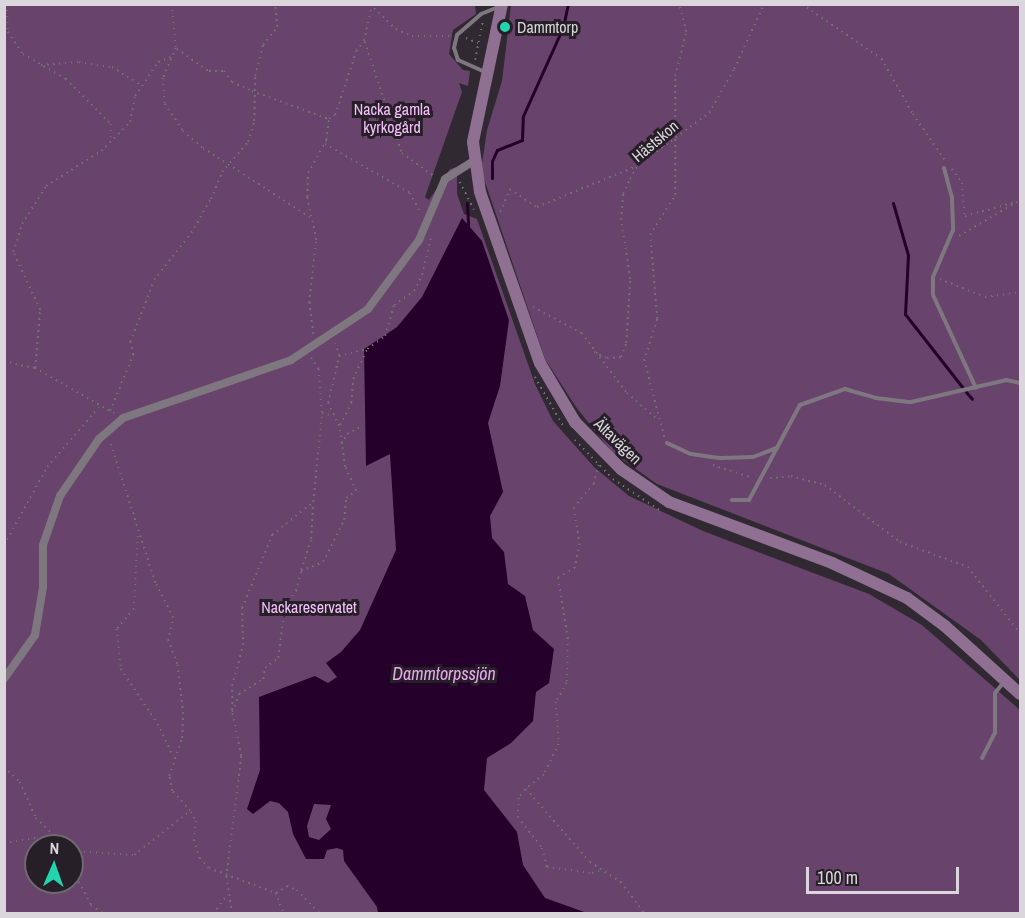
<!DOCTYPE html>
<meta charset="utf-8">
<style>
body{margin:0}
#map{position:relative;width:1025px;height:918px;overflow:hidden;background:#302931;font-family:"Archivo Narrow",sans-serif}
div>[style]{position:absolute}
.green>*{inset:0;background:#68436c}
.water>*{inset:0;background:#25002a}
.stream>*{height:3px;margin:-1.5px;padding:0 1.5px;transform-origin:1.5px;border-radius:1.5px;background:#25002a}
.path>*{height:1.5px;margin-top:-0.75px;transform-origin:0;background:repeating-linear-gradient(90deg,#756f76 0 1.5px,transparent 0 6px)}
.lane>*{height:4px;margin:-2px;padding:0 2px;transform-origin:2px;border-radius:2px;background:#7f7780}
.street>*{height:8px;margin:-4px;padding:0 4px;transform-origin:4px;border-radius:4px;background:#7f7780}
.secondary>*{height:12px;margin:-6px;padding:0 6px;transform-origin:6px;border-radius:6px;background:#8f7093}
.dots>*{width:16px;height:16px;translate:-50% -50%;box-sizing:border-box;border:3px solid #261f27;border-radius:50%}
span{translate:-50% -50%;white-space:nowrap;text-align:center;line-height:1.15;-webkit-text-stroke:6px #261f27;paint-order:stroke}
.poi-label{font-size:16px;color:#dad6db}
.left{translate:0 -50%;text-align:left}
.park-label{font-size:16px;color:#f7c0fd}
.street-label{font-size:16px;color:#dad6db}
.water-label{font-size:18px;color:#eba7f3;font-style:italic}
.frame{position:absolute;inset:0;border:6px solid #dad6db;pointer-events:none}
.north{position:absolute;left:24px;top:834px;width:60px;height:60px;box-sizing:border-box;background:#261f27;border:2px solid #6e686f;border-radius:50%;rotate:2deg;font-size:16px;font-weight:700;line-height:24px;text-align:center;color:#dad6db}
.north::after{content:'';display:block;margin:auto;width:21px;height:27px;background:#23d5af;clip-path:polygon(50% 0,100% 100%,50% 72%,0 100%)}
.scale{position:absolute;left:806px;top:867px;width:153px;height:27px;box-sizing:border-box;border:3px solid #dad6db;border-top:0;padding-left:8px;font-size:18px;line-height:21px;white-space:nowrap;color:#dad6db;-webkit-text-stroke:4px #261f27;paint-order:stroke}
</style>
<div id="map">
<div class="green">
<i style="clip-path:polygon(evenodd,5px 5px,475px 5px,476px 14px,453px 30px,449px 54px,463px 70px,470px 71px,468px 86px,459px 83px,462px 92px,425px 197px,429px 200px,450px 169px,457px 167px,457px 194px,464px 214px,477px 219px,535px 384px,553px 421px,594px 467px,629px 496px,703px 531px,869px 594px,922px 625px,1020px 710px,1020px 913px,5px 914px,5px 5px,36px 846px,72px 846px,72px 882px,36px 882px,36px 846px)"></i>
<i style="clip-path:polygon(511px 5px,1020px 5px,1020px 680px,981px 640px,889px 574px,657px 484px,612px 452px,576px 407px,545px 359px,481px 170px,487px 130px,502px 81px)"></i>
</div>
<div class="water">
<i style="clip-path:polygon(evenodd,462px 218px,482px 241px,509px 320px,500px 386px,488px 423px,503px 492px,490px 516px,492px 538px,504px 552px,508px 584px,525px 596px,533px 630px,554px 649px,549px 683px,536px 692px,533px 721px,511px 743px,487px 758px,484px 790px,517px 832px,523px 865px,545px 898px,587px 913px,378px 913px,377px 907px,344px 861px,343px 850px,337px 848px,327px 850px,324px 859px,306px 859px,293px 834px,288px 812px,279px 803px,270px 801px,253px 814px,247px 809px,260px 770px,259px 697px,315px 676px,328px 683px,337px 677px,326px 663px,341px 652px,360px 630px,396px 550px,390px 454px,366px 466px,364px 349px,397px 327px,422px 297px,462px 218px,314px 804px,331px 805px,326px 819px,331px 829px,319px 840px,309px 837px,307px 826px,314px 804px)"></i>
</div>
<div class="stream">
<i style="left:492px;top:178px;width:17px;rotate:-90deg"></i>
<i style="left:492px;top:161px;width:12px;rotate:-66deg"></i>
<i style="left:497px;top:150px;width:27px;rotate:-22deg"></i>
<i style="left:522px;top:140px;width:24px;rotate:-88deg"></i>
<i style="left:523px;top:116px;width:98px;rotate:-65.8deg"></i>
<i style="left:563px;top:27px;width:24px;rotate:-78deg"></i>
<i style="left:467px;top:203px;width:22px;rotate:87deg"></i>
<i style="left:893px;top:203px;width:54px;rotate:73.9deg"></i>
<i style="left:908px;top:255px;width:59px;rotate:92.9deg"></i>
<i style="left:905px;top:314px;width:94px;rotate:51.9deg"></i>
<i style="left:966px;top:392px;width:9px;rotate:49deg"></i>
</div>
<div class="path">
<i style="left:7px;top:4px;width:28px;rotate:88deg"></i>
<i style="left:8px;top:32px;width:27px;rotate:56deg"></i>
<i style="left:23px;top:54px;width:50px;rotate:30.2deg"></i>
<i style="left:66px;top:79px;width:64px;rotate:45deg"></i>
<i style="left:111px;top:124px;width:13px;rotate:90deg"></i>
<i style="left:172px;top:4px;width:44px;rotate:84.8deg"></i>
<i style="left:176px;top:48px;width:33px;rotate:113deg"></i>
<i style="left:163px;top:78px;width:26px;rotate:86deg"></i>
<i style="left:165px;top:104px;width:32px;rotate:56deg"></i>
<i style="left:183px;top:131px;width:26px;rotate:40deg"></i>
<i style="left:203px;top:148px;width:129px;rotate:32.9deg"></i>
<i style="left:370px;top:4px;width:36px;rotate:44deg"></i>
<i style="left:396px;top:29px;width:17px;rotate:24deg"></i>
<i style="left:412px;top:36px;width:38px"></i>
<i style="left:802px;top:4px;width:97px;rotate:34.5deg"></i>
<i style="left:882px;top:59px;width:63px;rotate:60.6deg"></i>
<i style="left:913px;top:114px;width:56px;rotate:55.2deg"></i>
<i style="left:466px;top:38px;width:13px;rotate:23deg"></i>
<i style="left:365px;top:42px;width:117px;rotate:71.6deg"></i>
<i style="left:402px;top:153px;width:41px;rotate:36deg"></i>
<i style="left:177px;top:49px;width:39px;rotate:35deg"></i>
<i style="left:209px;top:71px;width:15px"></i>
<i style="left:224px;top:71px;width:14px;rotate:54deg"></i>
<i style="left:232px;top:82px;width:22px;rotate:24deg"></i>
<i style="left:252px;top:91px;width:82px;rotate:20deg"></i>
<i style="left:475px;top:60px;width:38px;rotate:-79deg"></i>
<i style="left:41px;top:65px;width:38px;rotate:-5deg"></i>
<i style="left:79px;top:62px;width:33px;rotate:9deg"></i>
<i style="left:112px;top:67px;width:34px;rotate:32deg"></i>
<i style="left:325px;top:144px;width:98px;rotate:30deg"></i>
<i style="left:410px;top:193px;width:23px;rotate:61deg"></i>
<i style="left:952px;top:169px;width:17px;rotate:54deg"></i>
<i style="left:962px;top:183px;width:33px;rotate:85deg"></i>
<i style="left:965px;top:216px;width:53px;rotate:-15.4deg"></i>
<i style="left:460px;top:182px;width:31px;rotate:63deg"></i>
<i style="left:500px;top:212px;width:25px;rotate:-67deg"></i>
<i style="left:510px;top:189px;width:32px;rotate:34deg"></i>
<i style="left:537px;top:207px;width:108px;rotate:-22.3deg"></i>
<i style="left:959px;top:236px;width:71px;rotate:-30.5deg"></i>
<i style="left:940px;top:279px;width:48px;rotate:21.8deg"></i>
<i style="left:985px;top:297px;width:35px;rotate:-8deg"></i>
<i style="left:533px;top:307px;width:55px;rotate:28deg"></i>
<i style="left:582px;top:333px;width:75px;rotate:53.1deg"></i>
<i style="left:627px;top:393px;width:38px;rotate:41deg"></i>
<i style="left:313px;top:334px;width:31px;rotate:-97deg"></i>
<i style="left:309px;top:303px;width:63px;rotate:-83.7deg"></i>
<i style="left:316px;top:240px;width:44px;rotate:-101.8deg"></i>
<i style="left:307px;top:197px;width:24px;rotate:-88deg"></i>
<i style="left:308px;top:173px;width:38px;rotate:-61deg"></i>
<i style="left:326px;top:140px;width:21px;rotate:-82deg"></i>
<i style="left:329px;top:119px;width:7px;rotate:-34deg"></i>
<i style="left:335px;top:115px;width:67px;rotate:-71.8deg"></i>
<i style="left:356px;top:51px;width:13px;rotate:-51deg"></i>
<i style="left:364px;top:41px;width:38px;rotate:-78deg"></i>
<i style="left:594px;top:352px;width:14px;rotate:25deg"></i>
<i style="left:607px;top:358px;width:14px;rotate:-4deg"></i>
<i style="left:621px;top:357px;width:15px;rotate:-70deg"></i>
<i style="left:626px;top:343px;width:64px;rotate:-86.4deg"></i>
<i style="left:630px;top:279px;width:60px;rotate:-98.7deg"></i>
<i style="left:621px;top:220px;width:26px;rotate:-86deg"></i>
<i style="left:623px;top:194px;width:17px;rotate:-65deg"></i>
<i style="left:630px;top:179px;width:15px;rotate:-62deg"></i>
<i style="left:637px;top:166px;width:89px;rotate:-36.4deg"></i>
<i style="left:709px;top:113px;width:51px;rotate:-60.4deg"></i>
<i style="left:734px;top:69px;width:72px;rotate:-65.2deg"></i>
<i style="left:339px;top:356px;width:29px;rotate:-14deg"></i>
<i style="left:367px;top:349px;width:22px;rotate:-36deg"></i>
<i style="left:385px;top:336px;width:32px;rotate:-74deg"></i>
<i style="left:394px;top:305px;width:24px;rotate:-35deg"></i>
<i style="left:414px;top:291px;width:18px;rotate:-63deg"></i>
<i style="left:422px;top:275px;width:37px;rotate:-77deg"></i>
<i style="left:311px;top:358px;width:14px;rotate:54deg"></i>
<i style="left:319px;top:369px;width:44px;rotate:86.1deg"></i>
<i style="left:322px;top:413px;width:12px;rotate:14deg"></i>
<i style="left:4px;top:361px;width:32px;rotate:13deg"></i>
<i style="left:35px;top:368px;width:91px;rotate:29.7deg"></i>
<i style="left:35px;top:368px;width:58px;rotate:-85.1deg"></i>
<i style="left:40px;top:310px;width:64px;rotate:-115deg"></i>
<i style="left:13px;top:252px;width:29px;rotate:-72deg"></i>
<i style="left:22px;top:224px;width:45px;rotate:-57.7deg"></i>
<i style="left:46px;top:186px;width:65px;rotate:-32.5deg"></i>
<i style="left:101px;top:151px;width:41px;rotate:-45deg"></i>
<i style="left:130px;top:122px;width:26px;rotate:-79deg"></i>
<i style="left:135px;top:96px;width:41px;rotate:-55.9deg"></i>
<i style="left:158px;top:62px;width:14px;rotate:-21deg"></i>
<i style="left:535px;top:377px;width:58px;rotate:59.9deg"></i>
<i style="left:110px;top:411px;width:61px;rotate:-67.7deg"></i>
<i style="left:133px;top:355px;width:13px;rotate:-103deg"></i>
<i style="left:130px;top:342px;width:66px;rotate:-68.8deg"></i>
<i style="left:154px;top:280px;width:60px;rotate:-51.8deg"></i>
<i style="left:191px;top:233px;width:39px;rotate:-60deg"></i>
<i style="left:211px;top:199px;width:29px;rotate:-68deg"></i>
<i style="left:222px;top:172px;width:40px;rotate:-49deg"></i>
<i style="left:248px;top:142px;width:22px;rotate:-74deg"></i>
<i style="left:254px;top:121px;width:45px;rotate:-88.7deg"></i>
<i style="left:255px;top:76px;width:32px;rotate:-76deg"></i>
<i style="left:263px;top:45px;width:23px;rotate:-52deg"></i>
<i style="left:277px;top:27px;width:23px;rotate:-95deg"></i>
<i style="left:340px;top:425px;width:25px;rotate:-63deg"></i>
<i style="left:351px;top:403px;width:24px;rotate:-85deg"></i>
<i style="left:353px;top:379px;width:33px;rotate:-65deg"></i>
<i style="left:664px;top:437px;width:79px;rotate:-104.7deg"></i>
<i style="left:644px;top:361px;width:44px;rotate:-72.8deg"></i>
<i style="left:657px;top:319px;width:84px;rotate:-94.8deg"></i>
<i style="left:650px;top:235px;width:47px;rotate:-58deg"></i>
<i style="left:675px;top:195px;width:119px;rotate:-90deg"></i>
<i style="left:675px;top:76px;width:45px;rotate:-76deg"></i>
<i style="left:686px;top:32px;width:29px;rotate:-104deg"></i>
<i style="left:575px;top:440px;width:54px;rotate:45.7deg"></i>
<i style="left:613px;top:479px;width:58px;rotate:33.7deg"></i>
<i style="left:341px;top:444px;width:12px;rotate:-59deg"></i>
<i style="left:347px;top:434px;width:17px;rotate:-28deg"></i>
<i style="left:599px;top:465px;width:20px;rotate:105deg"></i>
<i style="left:594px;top:484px;width:31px;rotate:130deg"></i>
<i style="left:574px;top:508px;width:36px;rotate:81deg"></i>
<i style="left:580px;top:544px;width:25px;rotate:102deg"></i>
<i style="left:575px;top:568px;width:20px;rotate:150deg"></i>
<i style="left:558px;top:578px;width:61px;rotate:80.5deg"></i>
<i style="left:568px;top:638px;width:45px;rotate:91.3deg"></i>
<i style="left:567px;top:683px;width:22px;rotate:120deg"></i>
<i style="left:556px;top:702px;width:42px;rotate:85.9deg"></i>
<i style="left:559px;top:744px;width:34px;rotate:116deg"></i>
<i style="left:544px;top:775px;width:23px;rotate:142deg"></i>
<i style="left:526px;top:789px;width:97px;rotate:48.8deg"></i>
<i style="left:590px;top:862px;width:37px;rotate:33deg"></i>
<i style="left:621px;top:882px;width:40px;rotate:53deg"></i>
<i style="left:713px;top:465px;width:40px;rotate:18deg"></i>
<i style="left:770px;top:478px;width:21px;rotate:-5deg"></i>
<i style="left:791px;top:476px;width:35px;rotate:15deg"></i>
<i style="left:825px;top:485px;width:94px;rotate:37.2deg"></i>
<i style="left:900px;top:542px;width:72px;rotate:20.2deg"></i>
<i style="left:968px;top:567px;width:84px;rotate:51.8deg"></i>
<i style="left:138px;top:536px;width:73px;rotate:93.1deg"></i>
<i style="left:134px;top:609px;width:26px;rotate:130deg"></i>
<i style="left:117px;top:629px;width:40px;rotate:84.3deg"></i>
<i style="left:121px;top:669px;width:66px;rotate:56.1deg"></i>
<i style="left:158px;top:724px;width:35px;rotate:65deg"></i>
<i style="left:4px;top:545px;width:89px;rotate:-61.1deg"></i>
<i style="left:47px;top:467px;width:79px;rotate:-49.1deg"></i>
<i style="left:301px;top:570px;width:33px;rotate:-72deg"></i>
<i style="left:311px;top:539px;width:35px;rotate:-87deg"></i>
<i style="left:232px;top:710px;width:24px;rotate:-90deg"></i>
<i style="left:232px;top:686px;width:42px;rotate:-75deg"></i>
<i style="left:243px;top:645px;width:37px;rotate:-92deg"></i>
<i style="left:242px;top:608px;width:79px;rotate:-67.7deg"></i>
<i style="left:272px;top:535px;width:53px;rotate:-38.8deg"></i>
<i style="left:313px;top:502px;width:89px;rotate:-84.2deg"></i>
<i style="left:4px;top:767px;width:22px;rotate:43deg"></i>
<i style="left:20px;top:782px;width:39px;rotate:66deg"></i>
<i style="left:36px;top:818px;width:40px;rotate:44deg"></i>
<i style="left:525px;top:790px;width:10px;rotate:127deg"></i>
<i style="left:519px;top:798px;width:19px;rotate:93deg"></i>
<i style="left:518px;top:817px;width:39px;rotate:52deg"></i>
<i style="left:542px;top:848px;width:20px;rotate:75deg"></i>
<i style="left:547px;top:867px;width:45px;rotate:7.6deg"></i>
<i style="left:592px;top:873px;width:9px;rotate:-18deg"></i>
<i style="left:191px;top:812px;width:10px;rotate:61deg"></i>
<i style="left:196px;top:821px;width:19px;rotate:96deg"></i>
<i style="left:194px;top:840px;width:19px;rotate:72deg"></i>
<i style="left:200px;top:858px;width:13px;rotate:48deg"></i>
<i style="left:209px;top:868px;width:72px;rotate:20.5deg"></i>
<i style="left:276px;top:893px;width:13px;rotate:-32deg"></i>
<i style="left:287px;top:886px;width:11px;rotate:22deg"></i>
<i style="left:297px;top:890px;width:33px;rotate:46deg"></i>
<i style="left:4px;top:843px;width:30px;rotate:-9deg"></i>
<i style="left:34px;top:838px;width:24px;rotate:19deg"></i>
<i style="left:72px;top:851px;width:62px;rotate:3.7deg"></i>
<i style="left:134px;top:855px;width:71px;rotate:-38.2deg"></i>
<i style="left:190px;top:811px;width:27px;rotate:-132deg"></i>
<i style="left:172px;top:791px;width:15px;rotate:-101deg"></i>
<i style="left:169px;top:776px;width:40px;rotate:-71.1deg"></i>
<i style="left:182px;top:738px;width:24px;rotate:-88deg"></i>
<i style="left:183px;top:714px;width:50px;rotate:-96.8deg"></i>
<i style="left:177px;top:664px;width:25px;rotate:-111deg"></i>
<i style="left:168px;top:641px;width:24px;rotate:-78deg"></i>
<i style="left:173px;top:618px;width:39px;rotate:-117deg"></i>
<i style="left:155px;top:583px;width:148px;rotate:-107.7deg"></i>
<i style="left:73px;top:853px;width:30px;rotate:78deg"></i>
<i style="left:79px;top:882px;width:26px;rotate:62deg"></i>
<i style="left:91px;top:905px;width:16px;rotate:35deg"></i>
<i style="left:276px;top:893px;width:22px;rotate:69deg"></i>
<i style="left:213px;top:914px;width:24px;rotate:-54deg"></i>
<i style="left:232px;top:914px;width:37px;rotate:-99deg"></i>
<i style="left:226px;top:877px;width:122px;rotate:-82.9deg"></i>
<i style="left:241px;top:756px;width:45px;rotate:-101.6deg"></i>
<i style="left:232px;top:712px;width:19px;rotate:-69deg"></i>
<i style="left:239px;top:694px;width:28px;rotate:-32deg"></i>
<i style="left:263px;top:679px;width:11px;rotate:-80deg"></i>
<i style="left:265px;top:668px;width:16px;rotate:-38deg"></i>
<i style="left:278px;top:658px;width:52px;rotate:-82.3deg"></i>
<i style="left:285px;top:606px;width:19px;rotate:-54deg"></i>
<i style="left:296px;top:591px;width:21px;rotate:-76deg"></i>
<i style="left:301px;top:571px;width:24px;rotate:-22deg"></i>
<i style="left:323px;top:562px;width:47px;rotate:-63.4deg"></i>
<i style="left:344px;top:520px;width:22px;rotate:-85deg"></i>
<i style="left:346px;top:498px;width:12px;rotate:-35deg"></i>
<i style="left:356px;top:491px;width:26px;rotate:-115deg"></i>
<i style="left:345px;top:467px;width:41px;rotate:-98.3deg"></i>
<i style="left:339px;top:426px;width:25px;rotate:-116deg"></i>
<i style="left:328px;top:403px;width:48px;rotate:-76.8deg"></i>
<i style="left:339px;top:356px;width:13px;rotate:-108deg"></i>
</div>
<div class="lane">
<i style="left:485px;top:72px;width:30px;rotate:-156deg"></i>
<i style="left:458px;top:60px;width:13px;rotate:-108deg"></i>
<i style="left:454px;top:48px;width:13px;rotate:-77deg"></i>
<i style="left:457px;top:35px;width:32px;rotate:-41deg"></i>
<i style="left:481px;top:14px;width:18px;rotate:-22deg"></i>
<i style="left:944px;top:168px;width:31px;rotate:75deg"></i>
<i style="left:952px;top:198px;width:32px;rotate:88deg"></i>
<i style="left:953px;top:230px;width:51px;rotate:113.1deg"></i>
<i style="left:933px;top:277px;width:18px;rotate:90deg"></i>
<i style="left:933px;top:295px;width:102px;rotate:65.2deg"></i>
<i style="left:667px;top:443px;width:26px;rotate:25deg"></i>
<i style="left:691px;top:454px;width:30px;rotate:8deg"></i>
<i style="left:721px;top:458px;width:32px;rotate:-2deg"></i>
<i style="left:753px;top:457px;width:26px;rotate:-21deg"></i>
<i style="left:732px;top:500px;width:17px"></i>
<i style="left:749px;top:500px;width:108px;rotate:-61.8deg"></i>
<i style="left:800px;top:405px;width:48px;rotate:-19.6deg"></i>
<i style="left:845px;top:389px;width:32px;rotate:16deg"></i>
<i style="left:876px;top:398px;width:35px;rotate:7deg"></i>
<i style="left:911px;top:402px;width:98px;rotate:-13deg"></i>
<i style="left:1006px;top:380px;width:14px;rotate:12deg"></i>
<i style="left:982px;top:758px;width:28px;rotate:-63deg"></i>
<i style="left:995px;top:733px;width:40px;rotate:-90deg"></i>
<i style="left:995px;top:693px;width:14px;rotate:-51deg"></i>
</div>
<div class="street">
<i style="left:4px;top:679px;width:54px;rotate:-54.8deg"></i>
<i style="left:35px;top:635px;width:49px;rotate:-80.5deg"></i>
<i style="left:43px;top:587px;width:42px;rotate:-90deg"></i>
<i style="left:43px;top:545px;width:52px;rotate:-70.9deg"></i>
<i style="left:60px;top:496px;width:69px;rotate:-55.6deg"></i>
<i style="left:99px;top:439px;width:32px;rotate:-41deg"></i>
<i style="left:123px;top:418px;width:178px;rotate:-19deg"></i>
<i style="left:291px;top:360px;width:92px;rotate:-33.5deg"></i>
<i style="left:368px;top:309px;width:86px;rotate:-53.5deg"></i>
<i style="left:419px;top:240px;width:66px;rotate:-66.9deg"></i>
<i style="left:445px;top:179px;width:34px;rotate:-32deg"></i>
</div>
<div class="secondary">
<i style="left:502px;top:4px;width:141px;rotate:101.9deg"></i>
<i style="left:473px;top:142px;width:50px;rotate:82deg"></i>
<i style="left:480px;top:192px;width:181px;rotate:70.7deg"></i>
<i style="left:540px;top:363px;width:69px;rotate:59.3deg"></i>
<i style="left:575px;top:422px;width:66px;rotate:45.6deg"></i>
<i style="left:621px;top:469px;width:58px;rotate:34.5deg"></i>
<i style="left:669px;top:502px;width:174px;rotate:20.5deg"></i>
<i style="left:832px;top:563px;width:83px;rotate:25deg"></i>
<i style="left:907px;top:598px;width:47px;rotate:36.4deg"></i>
<i style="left:945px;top:626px;width:101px;rotate:42.2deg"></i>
</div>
<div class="dots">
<i style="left:505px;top:27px;background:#23d5af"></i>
</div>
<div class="poi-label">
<span class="left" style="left:517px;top:27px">Dammtorp</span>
</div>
<div class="park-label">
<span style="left:392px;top:118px">Nacka gamla<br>kyrkogård</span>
<span style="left:309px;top:607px">Nackareservatet</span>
</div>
<div class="street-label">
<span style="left:655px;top:141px;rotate:-40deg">Hästskon</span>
<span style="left:618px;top:441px;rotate:44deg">Ältavägen</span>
</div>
<div class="water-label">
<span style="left:444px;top:674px">Dammtorpssjön</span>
</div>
<div class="frame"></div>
<div class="north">N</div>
<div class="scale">100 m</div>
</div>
